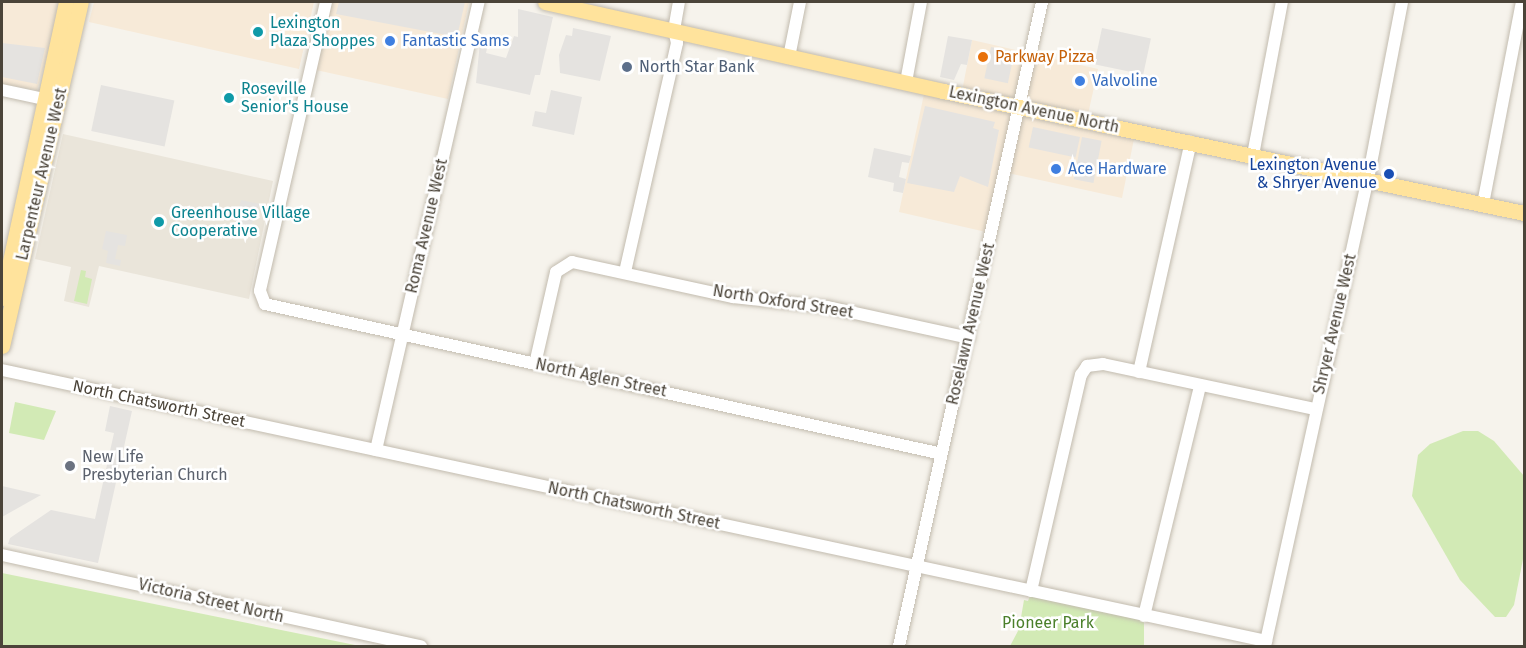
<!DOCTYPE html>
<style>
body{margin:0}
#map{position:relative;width:1526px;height:648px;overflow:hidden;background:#f6f3ec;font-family:"Fira Sans",sans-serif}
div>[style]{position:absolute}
.residential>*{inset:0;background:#eae5da}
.commercial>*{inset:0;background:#f7ead8}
.green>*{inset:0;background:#d2eab5}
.parking>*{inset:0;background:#e5e3e0;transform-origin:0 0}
.roads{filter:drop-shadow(0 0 2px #c2bbae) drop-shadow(0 0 2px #c2bbae)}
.minor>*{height:12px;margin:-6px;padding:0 6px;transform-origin:6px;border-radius:6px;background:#fff}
.major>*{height:15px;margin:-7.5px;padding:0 7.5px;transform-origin:7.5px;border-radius:7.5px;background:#ffe39c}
.dots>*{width:16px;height:16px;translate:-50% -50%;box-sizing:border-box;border:3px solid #fff;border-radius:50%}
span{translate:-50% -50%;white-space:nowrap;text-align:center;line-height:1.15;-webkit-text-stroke:5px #fff;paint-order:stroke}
.culture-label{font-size:16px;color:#0d838f}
.left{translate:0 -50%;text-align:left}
.shop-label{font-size:16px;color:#366cbe}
.food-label{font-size:16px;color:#c56008}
.service-label{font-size:16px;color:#4e5e75}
.street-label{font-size:16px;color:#4b4439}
.transit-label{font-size:16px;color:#164399}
.right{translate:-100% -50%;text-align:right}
.worship-label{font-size:16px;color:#5b616d}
.park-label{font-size:16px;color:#4a7f2a}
.frame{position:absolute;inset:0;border:3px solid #4b4439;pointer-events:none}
</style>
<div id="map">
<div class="residential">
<i style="clip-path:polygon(63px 134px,273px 181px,249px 299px,99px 266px,89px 307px,64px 301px,71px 267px,35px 259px)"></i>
</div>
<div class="commercial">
<i style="clip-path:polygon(2px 2px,63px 2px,37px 90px,2px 84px)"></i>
<i style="clip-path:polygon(94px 2px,314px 2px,299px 69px,89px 22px)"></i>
<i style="clip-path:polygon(331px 2px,469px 2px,448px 99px,316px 70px)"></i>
<i style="clip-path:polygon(972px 40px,1098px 69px,1085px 128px,1134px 139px,1122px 198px,999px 171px,986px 232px,899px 212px,924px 94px,960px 101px)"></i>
</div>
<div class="green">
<i style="clip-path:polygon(81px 270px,86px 271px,85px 277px,92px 279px,87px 304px,74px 301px)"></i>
<i style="clip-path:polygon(15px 402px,56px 411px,44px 440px,9px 433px)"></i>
<i style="clip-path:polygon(1463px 431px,1478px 431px,1494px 441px,1524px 476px,1524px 554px,1514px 605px,1506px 617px,1495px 617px,1460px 580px,1412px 496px,1418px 455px,1430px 444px)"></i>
<i style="clip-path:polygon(2px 573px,360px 646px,2px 646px)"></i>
<i style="clip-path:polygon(1030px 596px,1144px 619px,1144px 646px,1010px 646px,1019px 629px,1024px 600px,1028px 601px)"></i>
</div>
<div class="parking">
<i style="clip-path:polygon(339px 2px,465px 2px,457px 37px,336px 14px)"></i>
<i style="clip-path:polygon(518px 9px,553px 17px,540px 75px,535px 75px,530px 95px,476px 83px,480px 42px,488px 44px,486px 53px,506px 58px,514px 36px,518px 37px)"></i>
<i style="clip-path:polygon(573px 28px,611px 36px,600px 81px,560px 73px,559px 55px,566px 35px,572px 36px)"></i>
<i style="left:1102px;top:28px;width:50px;height:37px;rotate:12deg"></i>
<i style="clip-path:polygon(948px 36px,972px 40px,967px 65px,961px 64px,954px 80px,940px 77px)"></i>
<i style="clip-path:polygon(2px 43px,45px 48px,37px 84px,2px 77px)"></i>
<i style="left:991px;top:47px;width:24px;height:32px;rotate:12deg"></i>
<i style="left:101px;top:85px;width:75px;height:47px;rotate:12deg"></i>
<i style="clip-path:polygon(551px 90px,582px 97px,574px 135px,532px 126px,535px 111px,546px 113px)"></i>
<i style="clip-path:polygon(925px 106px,995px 122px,993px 128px,999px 130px,988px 187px,960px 176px,954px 192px,907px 183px)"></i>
<i style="left:1033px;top:127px;width:48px;height:21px;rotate:12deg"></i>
<i style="left:1082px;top:137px;width:20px;height:43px;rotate:11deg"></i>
<i style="clip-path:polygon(874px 148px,911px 156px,909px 163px,902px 162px,899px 177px,906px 179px,903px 193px,893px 191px,894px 183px,868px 177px)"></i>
<i style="clip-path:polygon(241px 200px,260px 204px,250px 228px,235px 224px)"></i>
<i style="clip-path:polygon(106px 231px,127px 235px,125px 246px,118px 245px,115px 259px,121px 260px,120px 266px,106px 263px,108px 251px,102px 249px)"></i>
<i style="clip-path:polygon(110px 406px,132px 411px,98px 563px,8px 544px,10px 538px,51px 510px,95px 519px,114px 433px,105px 431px)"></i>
<i style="clip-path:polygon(2px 486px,41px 495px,2px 517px)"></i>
</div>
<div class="roads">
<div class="minor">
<i style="left:326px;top:2px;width:296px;rotate:102.9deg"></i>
<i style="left:260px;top:291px;width:14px;rotate:69deg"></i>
<i style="left:265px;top:304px;width:693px;rotate:12.49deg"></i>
<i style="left:789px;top:57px;width:56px;rotate:-78.7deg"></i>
<i style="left:906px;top:82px;width:81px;rotate:-79.4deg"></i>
<i style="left:2px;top:90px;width:52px;rotate:12.2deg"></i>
<i style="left:1253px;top:155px;width:156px;rotate:-79.3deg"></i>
<i style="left:1483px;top:204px;width:206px;rotate:-79.1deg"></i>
<i style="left:625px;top:272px;width:235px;rotate:-77.2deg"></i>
<i style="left:677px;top:43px;width:13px;rotate:-103deg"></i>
<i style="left:674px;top:30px;width:28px;rotate:-80deg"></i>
<i style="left:535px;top:364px;width:94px;rotate:-77.1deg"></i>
<i style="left:556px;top:272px;width:19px;rotate:-32deg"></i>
<i style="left:572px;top:262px;width:165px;rotate:12.3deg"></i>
<i style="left:733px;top:297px;width:95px;rotate:6.1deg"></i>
<i style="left:827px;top:307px;width:145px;rotate:12.3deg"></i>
<i style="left:2px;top:370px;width:1293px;rotate:12.1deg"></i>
<i style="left:1139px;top:372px;width:236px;rotate:-77.3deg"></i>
<i style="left:376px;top:450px;width:460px;rotate:-77.1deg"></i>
<i style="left:2px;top:555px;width:429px;rotate:12.3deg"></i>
<i style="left:1031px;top:591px;width:222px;rotate:-77deg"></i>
<i style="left:1081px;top:375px;width:11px;rotate:-56deg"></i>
<i style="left:1087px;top:366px;width:16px;rotate:-7deg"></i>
<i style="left:1103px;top:364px;width:217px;rotate:12deg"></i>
<i style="left:1144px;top:616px;width:237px;rotate:-76.3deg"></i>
<i style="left:899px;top:646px;width:660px;rotate:-77.48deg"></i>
<i style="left:1265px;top:646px;width:478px;rotate:-77.6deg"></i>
<i style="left:1368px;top:179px;width:180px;rotate:-79.1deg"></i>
</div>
<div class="major">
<i style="left:545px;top:2px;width:408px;rotate:12.6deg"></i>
<i style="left:943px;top:91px;width:594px;rotate:11.86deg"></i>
<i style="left:2px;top:298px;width:303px;rotate:-77.8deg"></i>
<i style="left:2px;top:346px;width:353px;rotate:-77.1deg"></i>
</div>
</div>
<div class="dots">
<i style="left:258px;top:32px;background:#0f9aa8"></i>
<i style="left:390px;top:41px;background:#3f7fe0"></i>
<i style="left:983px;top:57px;background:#e8710a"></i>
<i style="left:627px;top:67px;background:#5c6f8a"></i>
<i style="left:1080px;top:81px;background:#3f7fe0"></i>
<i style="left:229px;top:98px;background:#0f9aa8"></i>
<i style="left:1056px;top:169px;background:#3f7fe0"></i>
<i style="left:1389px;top:174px;background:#1a4fb4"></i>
<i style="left:159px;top:222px;background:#0f9aa8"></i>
<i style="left:70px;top:466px;background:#6b7280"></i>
</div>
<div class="culture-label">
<span class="left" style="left:270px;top:32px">Lexington<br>Plaza Shoppes</span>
<span class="left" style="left:241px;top:98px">Roseville<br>Senior's House</span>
<span class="left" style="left:171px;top:222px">Greenhouse Village<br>Cooperative</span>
</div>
<div class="shop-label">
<span class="left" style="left:402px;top:41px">Fantastic Sams</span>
<span class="left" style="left:1092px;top:81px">Valvoline</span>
<span class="left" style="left:1068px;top:169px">Ace Hardware</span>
</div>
<div class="food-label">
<span class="left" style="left:995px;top:57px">Parkway Pizza</span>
</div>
<div class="service-label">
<span class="left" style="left:639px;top:67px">North Star Bank</span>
</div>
<div class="street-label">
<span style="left:1034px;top:110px;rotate:12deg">Lexington Avenue North</span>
<span style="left:42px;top:174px;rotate:-77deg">Larpenteur Avenue West</span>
<span style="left:427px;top:226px;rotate:-77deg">Roma Avenue West</span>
<span style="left:783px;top:302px;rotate:9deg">North Oxford Street</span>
<span style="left:971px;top:324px;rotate:-77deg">Roselawn Avenue West</span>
<span style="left:1335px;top:324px;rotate:-77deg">Shryer Avenue West</span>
<span style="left:601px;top:378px;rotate:12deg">North Aglen Street</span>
<span style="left:159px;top:404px;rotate:12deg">North Chatsworth Street</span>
<span style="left:634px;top:506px;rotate:12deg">North Chatsworth Street</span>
<span style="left:211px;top:601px;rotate:13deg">Victoria Street North</span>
</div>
<div class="transit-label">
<span class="right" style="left:1377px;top:174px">Lexington Avenue<br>&amp; Shryer Avenue</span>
</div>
<div class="worship-label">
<span class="left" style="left:82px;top:466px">New Life<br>Presbyterian Church</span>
</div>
<div class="park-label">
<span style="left:1048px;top:623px">Pioneer Park</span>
</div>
<div class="frame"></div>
</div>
